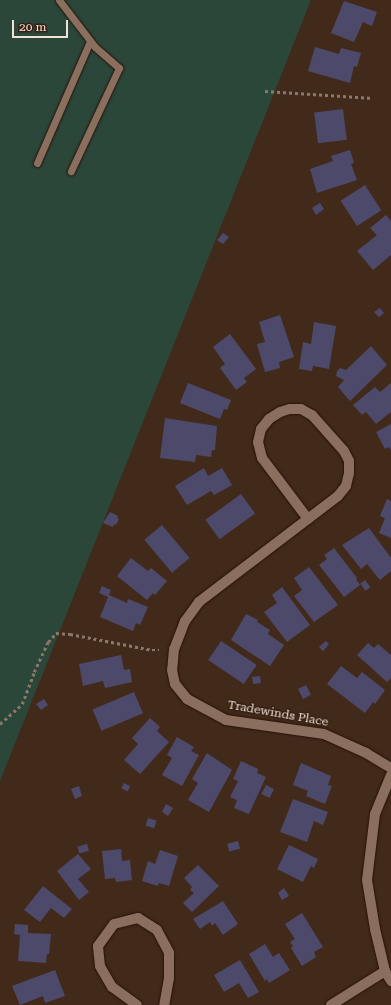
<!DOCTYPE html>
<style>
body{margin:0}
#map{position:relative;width:391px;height:1005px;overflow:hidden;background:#422a1b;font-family:"Roboto Serif",serif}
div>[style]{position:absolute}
.green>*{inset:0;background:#2b473a}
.building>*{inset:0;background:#4d496a;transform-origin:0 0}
.path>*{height:2.5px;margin-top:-1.25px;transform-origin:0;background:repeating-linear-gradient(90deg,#8c776a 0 3px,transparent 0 6px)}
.roads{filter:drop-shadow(0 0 1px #281205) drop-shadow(0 0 1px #281205)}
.service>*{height:7px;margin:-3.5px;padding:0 3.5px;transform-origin:3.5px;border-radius:3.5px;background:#8a6e5e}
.minor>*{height:10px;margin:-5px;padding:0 5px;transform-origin:5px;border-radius:5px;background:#8a6e5e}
span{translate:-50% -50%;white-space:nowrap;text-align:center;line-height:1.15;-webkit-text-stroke:3px #372012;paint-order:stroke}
.street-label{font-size:12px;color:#f2e1d8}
.scale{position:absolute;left:12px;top:20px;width:56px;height:18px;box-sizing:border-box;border:2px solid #f2e1d8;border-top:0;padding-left:5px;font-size:12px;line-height:14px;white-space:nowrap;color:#f2e1d8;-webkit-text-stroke:3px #372012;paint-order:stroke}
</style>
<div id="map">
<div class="green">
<i style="clip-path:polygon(0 0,311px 0,0 781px)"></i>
</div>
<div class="building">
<i style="clip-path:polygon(344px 1px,377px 12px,372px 26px,363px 22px,354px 42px,331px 33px)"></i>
<i style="clip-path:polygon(315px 47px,339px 54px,341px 48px,361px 53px,357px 67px,354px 66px,350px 83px,308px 71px)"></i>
<i style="left:343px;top:109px;width:31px;height:29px;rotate:83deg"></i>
<i style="clip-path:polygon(350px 150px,354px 163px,351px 164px,357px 180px,317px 193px,310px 169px,333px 161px,331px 156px)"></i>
<i style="left:365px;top:185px;width:30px;height:29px;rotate:57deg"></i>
<i style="clip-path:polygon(320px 203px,324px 209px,316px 215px,312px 208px)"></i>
<i style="clip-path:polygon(386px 215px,391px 221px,391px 255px,373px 270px,357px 251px,377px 235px,370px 228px)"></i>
<i style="clip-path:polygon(223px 233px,229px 237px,223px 244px,217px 240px)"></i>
<i style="clip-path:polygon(380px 308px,384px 313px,379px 317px,374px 312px)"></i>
<i style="clip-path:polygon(280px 315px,294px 357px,279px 362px,280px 368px,265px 372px,257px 344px,265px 342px,259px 322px)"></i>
<i style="clip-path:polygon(314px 322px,336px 326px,329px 369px,313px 366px,312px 371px,299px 369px,303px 342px,311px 344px)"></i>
<i style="clip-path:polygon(230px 334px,256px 369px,244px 378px,247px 382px,236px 390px,220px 368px,225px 364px,213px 347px)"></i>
<i style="clip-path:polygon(371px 346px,387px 365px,350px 401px,338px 387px,344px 380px,336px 376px,337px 371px,340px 368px,346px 370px)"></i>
<i style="clip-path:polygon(188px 383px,231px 400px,227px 410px,224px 409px,220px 419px,180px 403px)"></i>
<i style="clip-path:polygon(391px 383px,391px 412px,376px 424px,366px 412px,362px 415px,353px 405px,375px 387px,380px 392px)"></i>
<i style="clip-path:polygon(165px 418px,217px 426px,215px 450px,212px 450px,211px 457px,196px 455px,195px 462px,160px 458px)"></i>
<i style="clip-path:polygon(391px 424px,391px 451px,389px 447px,385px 449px,376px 432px)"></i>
<i style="clip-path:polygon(204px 468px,208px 476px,222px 468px,232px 485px,214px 495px,211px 491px,187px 505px,175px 486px)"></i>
<i style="left:241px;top:494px;width:24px;height:44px;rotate:54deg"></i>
<i style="clip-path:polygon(387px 499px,391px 501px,391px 538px,379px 533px,385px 518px,380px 516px)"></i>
<i style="clip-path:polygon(110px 512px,118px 516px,117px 518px,119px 519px,116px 525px,114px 524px,113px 527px,103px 523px)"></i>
<i style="left:162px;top:525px;width:43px;height:23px;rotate:50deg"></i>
<i style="clip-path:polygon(369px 528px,391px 558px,391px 571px,380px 580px,367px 564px,361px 569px,342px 545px)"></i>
<i style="clip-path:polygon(334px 548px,357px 578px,356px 579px,360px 585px,344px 597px,319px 565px,327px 559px,324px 555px)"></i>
<i style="clip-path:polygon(131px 558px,148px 571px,151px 568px,167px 581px,155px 595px,153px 593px,147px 600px,117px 576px)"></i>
<i style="clip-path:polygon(309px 567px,338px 605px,314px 622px,294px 596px,302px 590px,294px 578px)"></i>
<i style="left:365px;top:580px;width:9px;height:6px;rotate:54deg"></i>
<i style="clip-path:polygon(102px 586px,111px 590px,109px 595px,127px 603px,128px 599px,148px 607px,140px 625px,136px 623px,133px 631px,100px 617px,108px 597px,99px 593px)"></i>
<i style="clip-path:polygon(282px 587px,310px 625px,287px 642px,264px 612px,277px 603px,272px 595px)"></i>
<i style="clip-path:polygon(246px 614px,258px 620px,257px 622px,270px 630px,268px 634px,284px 645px,270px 666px,231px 640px)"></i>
<i style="left:221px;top:641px;width:43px;height:23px;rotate:34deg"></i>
<i style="clip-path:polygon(326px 641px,329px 644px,323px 651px,319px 647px)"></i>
<i style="clip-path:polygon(368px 643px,374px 648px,378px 644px,391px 655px,391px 678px,387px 682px,357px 655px)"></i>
<i style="clip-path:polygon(121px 655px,124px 670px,130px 669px,132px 682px,105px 688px,103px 681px,83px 686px,79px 664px)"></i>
<i style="clip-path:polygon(341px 666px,357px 678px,362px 672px,385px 690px,375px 704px,373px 702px,365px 713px,327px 684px)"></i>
<i style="left:260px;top:676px;width:7px;height:8px;rotate:82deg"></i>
<i style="left:306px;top:685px;width:11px;height:9px;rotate:63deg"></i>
<i style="left:134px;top:692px;width:23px;height:45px;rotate:67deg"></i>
<i style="clip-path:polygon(44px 699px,48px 705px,41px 710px,36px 704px)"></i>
<i style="clip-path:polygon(150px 718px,160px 727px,157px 731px,169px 742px,140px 774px,124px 760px,138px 744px,132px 738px)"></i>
<i style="clip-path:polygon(177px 737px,194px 747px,191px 751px,199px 755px,182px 786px,162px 775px,172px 758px,167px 755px)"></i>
<i style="clip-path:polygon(207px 753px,232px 770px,209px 812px,188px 800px,198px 783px,192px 779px)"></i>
<i style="clip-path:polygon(241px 761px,258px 769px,257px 773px,266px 777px,249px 814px,234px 808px,237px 800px,230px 797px,238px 781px,233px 779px)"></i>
<i style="clip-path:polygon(301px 763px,331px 776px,328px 785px,332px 786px,325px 804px,306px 796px,308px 791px,293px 785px)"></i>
<i style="left:124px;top:783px;width:7px;height:6px;rotate:27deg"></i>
<i style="left:266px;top:785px;width:9px;height:10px;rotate:27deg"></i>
<i style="clip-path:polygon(79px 786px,82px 796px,75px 799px,71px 789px)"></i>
<i style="clip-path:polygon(293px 799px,328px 812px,323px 825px,314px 821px,307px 842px,280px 832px)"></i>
<i style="clip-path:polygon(166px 804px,173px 808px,168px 816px,162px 812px)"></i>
<i style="left:148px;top:818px;width:9px;height:8px;rotate:18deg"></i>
<i style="left:238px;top:841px;width:8px;height:11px;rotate:76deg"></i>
<i style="left:87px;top:844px;width:7px;height:10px;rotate:74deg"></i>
<i style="clip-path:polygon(289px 845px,318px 859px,314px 868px,311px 866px,303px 882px,277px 869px)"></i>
<i style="clip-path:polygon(121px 849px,122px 861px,130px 860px,132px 880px,116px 882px,115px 878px,105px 879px,102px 851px)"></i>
<i style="clip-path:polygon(160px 850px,178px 856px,169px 886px,159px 883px,158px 886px,142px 881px,148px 861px,155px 864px)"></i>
<i style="clip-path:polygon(78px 854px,91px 869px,78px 879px,89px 892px,79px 900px,57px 871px)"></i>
<i style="clip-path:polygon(198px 865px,219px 886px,192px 912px,183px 903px,194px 893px,190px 890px,192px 887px,184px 878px)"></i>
<i style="clip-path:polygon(43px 886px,72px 909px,64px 918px,51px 908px,40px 922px,24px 910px)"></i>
<i style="clip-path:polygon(284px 888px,289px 896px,282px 900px,278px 893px)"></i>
<i style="clip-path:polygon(223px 901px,238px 924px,223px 935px,215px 923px,212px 926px,210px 922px,200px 929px,193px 919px)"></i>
<i style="clip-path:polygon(302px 913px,323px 947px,314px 952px,316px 957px,302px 966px,291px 948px,293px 946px,290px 942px,295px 939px,285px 924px)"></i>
<i style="clip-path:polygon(15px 924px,28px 925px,28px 933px,51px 934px,49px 954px,47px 954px,46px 963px,18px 961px,20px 935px,14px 934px)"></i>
<i style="clip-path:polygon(265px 944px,273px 957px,279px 953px,290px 970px,269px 983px,267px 979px,265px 981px,249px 954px)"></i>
<i style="clip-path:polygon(240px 960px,259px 992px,248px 998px,239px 983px,224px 992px,214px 975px)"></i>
<i style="clip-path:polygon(55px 970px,65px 996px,45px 1003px,43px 996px,20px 1005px,12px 986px)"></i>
</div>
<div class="path">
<i style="left:265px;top:91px;width:108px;rotate:3.7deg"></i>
<i style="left:0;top:724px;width:30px;rotate:-42deg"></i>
<i style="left:22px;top:704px;width:34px;rotate:-69deg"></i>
<i style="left:34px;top:672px;width:33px;rotate:-65deg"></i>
<i style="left:48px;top:642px;width:12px;rotate:-48deg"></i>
<i style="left:56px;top:633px;width:14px;rotate:4deg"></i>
<i style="left:70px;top:634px;width:84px;rotate:11deg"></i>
<i style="left:152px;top:650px;width:7px"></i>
</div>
<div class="roads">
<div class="service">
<i style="left:59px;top:0;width:59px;rotate:52.5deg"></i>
<i style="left:95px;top:47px;width:32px;rotate:41deg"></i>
<i style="left:119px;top:68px;width:114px;rotate:115deg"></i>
<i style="left:37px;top:163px;width:133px;rotate:-66.5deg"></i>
</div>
<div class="minor">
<i style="left:308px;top:519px;width:76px;rotate:-127deg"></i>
<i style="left:262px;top:458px;width:16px;rotate:-104deg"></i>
<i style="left:258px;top:442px;width:13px;rotate:-77deg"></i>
<i style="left:261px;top:429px;width:13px;rotate:-51deg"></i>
<i style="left:269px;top:419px;width:13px;rotate:-32deg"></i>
<i style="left:280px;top:412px;width:10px;rotate:-17deg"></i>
<i style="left:290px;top:409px;width:11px"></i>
<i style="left:301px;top:409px;width:13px;rotate:29deg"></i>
<i style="left:312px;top:415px;width:48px;rotate:48.4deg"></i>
<i style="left:344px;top:451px;width:11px;rotate:63deg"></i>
<i style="left:349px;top:461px;width:12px;rotate:90deg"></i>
<i style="left:349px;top:473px;width:13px;rotate:103deg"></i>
<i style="left:346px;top:486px;width:13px;rotate:129deg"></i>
<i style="left:338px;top:496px;width:175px;rotate:142.7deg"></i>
<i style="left:199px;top:602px;width:24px;rotate:126deg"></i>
<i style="left:185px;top:621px;width:30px;rotate:111deg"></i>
<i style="left:174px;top:649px;width:21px;rotate:95deg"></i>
<i style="left:172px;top:670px;width:14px;rotate:78deg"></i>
<i style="left:175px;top:684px;width:19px;rotate:51deg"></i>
<i style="left:187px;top:699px;width:44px;rotate:28.3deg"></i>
<i style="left:226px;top:720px;width:99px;rotate:8.1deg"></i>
<i style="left:324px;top:734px;width:46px;rotate:24.3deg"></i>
<i style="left:366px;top:753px;width:29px;rotate:31deg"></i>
<i style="left:391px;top:775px;width:42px;rotate:112.3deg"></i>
<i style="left:375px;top:814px;width:66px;rotate:96.9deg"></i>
<i style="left:367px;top:880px;width:50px;rotate:80.7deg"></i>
<i style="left:375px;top:929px;width:43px;rotate:76.6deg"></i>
<i style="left:385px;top:971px;width:12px;rotate:59deg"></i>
<i style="left:137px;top:1005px;width:31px;rotate:-144deg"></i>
<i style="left:112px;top:987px;width:24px;rotate:-120deg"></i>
<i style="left:100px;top:966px;width:20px;rotate:-96deg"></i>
<i style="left:98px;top:946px;width:27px;rotate:-54deg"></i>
<i style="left:114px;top:924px;width:25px;rotate:-14deg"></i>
<i style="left:138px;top:918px;width:22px;rotate:32deg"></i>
<i style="left:157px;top:930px;width:26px;rotate:62deg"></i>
<i style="left:169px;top:953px;width:25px;rotate:90deg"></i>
<i style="left:169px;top:978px;width:27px;rotate:100deg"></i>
<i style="left:331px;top:1005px;width:64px;rotate:-32.2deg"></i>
</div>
</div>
<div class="street-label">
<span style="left:278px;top:714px;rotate:10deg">Tradewinds Place</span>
</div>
<div class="scale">20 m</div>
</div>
